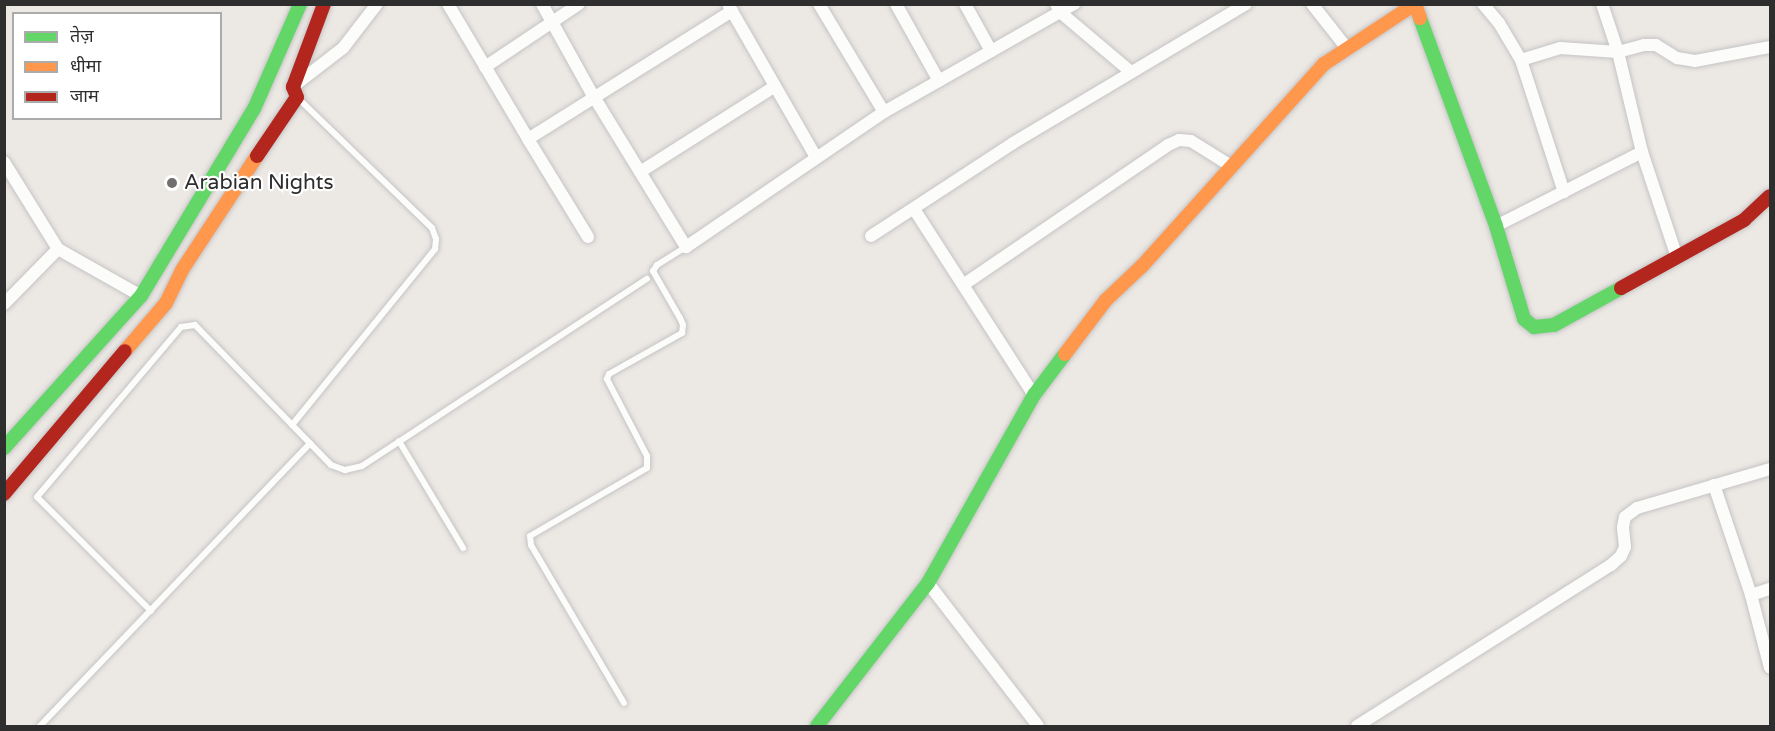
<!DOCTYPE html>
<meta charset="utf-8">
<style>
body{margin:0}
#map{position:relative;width:1775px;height:731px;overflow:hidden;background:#ece8e4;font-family:"Varela Round","Noto Sans Devanagari",sans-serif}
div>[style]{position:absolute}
.roads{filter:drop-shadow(0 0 2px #c5c4c5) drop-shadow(0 0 2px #c5c4c5)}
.lane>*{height:6px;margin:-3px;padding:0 3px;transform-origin:3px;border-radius:3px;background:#fcfcfb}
.street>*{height:12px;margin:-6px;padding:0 6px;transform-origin:6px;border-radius:6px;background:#fcfcfb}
.fast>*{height:14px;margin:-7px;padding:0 7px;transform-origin:7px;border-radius:7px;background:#63d668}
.slow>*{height:14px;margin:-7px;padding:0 7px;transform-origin:7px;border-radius:7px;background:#ff974d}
.jam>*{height:14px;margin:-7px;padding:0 7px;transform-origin:7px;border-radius:7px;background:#b3261e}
.dots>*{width:16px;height:16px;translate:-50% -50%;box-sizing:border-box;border:3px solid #fff;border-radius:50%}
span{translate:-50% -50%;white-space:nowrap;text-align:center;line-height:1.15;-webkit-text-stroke:4.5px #fff;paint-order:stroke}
.poi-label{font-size:21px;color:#2e2e2e}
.left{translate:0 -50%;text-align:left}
.frame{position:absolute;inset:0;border:6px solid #2e2e2e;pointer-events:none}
.legend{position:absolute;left:12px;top:12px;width:210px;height:108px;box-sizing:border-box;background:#fff;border:2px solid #ababab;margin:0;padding:8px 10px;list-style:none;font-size:18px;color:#2e2e2e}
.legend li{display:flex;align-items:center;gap:12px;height:30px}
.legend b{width:30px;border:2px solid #ababab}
</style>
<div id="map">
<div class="roads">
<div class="lane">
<i style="left:292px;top:425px;width:227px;rotate:-50.9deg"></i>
<i style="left:435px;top:249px;width:10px;rotate:-84deg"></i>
<i style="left:436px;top:239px;width:12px;rotate:-110deg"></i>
<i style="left:432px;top:228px;width:187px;rotate:-135.9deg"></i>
<i style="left:399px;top:441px;width:125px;rotate:59.1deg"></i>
<i style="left:151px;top:611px;width:161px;rotate:-135deg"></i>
<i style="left:37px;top:497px;width:223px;rotate:-49.7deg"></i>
<i style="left:181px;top:327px;width:14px;rotate:-8deg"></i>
<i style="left:195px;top:325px;width:195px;rotate:45.8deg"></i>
<i style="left:331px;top:465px;width:15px;rotate:20deg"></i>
<i style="left:345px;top:470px;width:17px;rotate:-13deg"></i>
<i style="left:362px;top:466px;width:341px;rotate:-33.3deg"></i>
<i style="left:624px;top:703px;width:183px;rotate:-120.5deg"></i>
<i style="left:531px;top:545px;width:9px;rotate:-96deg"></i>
<i style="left:530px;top:536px;width:135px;rotate:-30.2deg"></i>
<i style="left:647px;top:468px;width:12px;rotate:-90deg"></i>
<i style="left:647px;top:456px;width:87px;rotate:-117.5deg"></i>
<i style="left:607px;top:379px;width:5px;rotate:-68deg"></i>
<i style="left:609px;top:374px;width:84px;rotate:-29.3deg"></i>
<i style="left:682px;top:333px;width:8px;rotate:-83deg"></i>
<i style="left:683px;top:325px;width:8px;rotate:-113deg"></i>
<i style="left:680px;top:318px;width:54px;rotate:-119.9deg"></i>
<i style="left:653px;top:271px;width:7px;rotate:-56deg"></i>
<i style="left:657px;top:265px;width:34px;rotate:-32deg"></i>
<i style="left:40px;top:726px;width:391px;rotate:-46.3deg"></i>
</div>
<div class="street">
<i style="left:448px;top:4px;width:157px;rotate:59.3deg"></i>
<i style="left:542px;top:4px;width:101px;rotate:60.9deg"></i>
<i style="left:591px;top:92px;width:182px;rotate:58.5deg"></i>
<i style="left:686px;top:247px;width:240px;rotate:-34.3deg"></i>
<i style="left:884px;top:112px;width:219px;rotate:-29.6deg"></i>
<i style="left:819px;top:4px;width:126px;rotate:59deg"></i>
<i style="left:896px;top:4px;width:88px;rotate:60.8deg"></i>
<i style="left:965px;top:4px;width:54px;rotate:61deg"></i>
<i style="left:1056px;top:4px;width:9px;rotate:63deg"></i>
<i style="left:1060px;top:12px;width:93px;rotate:40.2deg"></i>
<i style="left:1312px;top:4px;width:55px;rotate:51.7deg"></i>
<i style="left:1483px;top:4px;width:25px;rotate:50deg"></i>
<i style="left:1499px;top:23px;width:43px;rotate:59.3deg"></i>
<i style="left:1521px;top:60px;width:139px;rotate:72deg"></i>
<i style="left:729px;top:6px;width:174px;rotate:60.1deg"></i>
<i style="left:1521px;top:60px;width:41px;rotate:-17.1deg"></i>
<i style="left:1560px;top:48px;width:58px;rotate:3.9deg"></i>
<i style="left:1618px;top:52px;width:51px;rotate:-108.4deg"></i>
<i style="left:485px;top:67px;width:113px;rotate:-33.8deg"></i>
<i style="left:295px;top:85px;width:61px;rotate:-37.6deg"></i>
<i style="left:343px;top:48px;width:56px;rotate:-52.3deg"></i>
<i style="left:1642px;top:152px;width:103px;rotate:-103.5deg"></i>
<i style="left:1618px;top:52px;width:27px;rotate:-15deg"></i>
<i style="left:1644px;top:45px;width:12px"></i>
<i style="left:1656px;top:45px;width:25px;rotate:32deg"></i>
<i style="left:1677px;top:58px;width:18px;rotate:9deg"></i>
<i style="left:1695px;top:61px;width:76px;rotate:-10.6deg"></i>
<i style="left:4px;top:162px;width:102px;rotate:58.2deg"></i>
<i style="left:58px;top:249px;width:95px;rotate:29.5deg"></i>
<i style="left:640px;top:172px;width:159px;rotate:-32.4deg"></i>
<i style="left:914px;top:209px;width:221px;rotate:57.2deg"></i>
<i style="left:1496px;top:226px;width:164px;rotate:-26.9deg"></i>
<i style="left:1642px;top:152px;width:111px;rotate:71.6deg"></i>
<i style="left:871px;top:236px;width:170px;rotate:-33.2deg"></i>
<i style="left:1013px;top:143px;width:271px;rotate:-30.8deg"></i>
<i style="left:588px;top:237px;width:115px;rotate:-121.5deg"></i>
<i style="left:528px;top:139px;width:241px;rotate:-32.1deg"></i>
<i style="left:963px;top:285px;width:248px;rotate:-34.3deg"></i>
<i style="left:1168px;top:145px;width:12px;rotate:-24deg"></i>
<i style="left:1179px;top:140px;width:12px;rotate:5deg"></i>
<i style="left:1191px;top:141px;width:47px;rotate:32deg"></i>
<i style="left:4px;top:304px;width:77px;rotate:-45.5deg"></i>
<i style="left:1714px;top:485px;width:116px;rotate:71.4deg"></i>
<i style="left:1751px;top:595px;width:75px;rotate:75.4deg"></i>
<i style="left:928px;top:583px;width:180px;rotate:52.4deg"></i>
<i style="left:1751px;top:595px;width:20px;rotate:-18deg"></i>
<i style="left:1357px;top:726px;width:301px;rotate:-32.4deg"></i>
<i style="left:1611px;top:565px;width:13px;rotate:-42deg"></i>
<i style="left:1621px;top:556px;width:10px;rotate:-66deg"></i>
<i style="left:1625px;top:547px;width:20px;rotate:-96deg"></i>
<i style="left:1623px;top:527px;width:10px;rotate:-79deg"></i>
<i style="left:1625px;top:517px;width:15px;rotate:-37deg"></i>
<i style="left:1637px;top:508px;width:139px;rotate:-16.3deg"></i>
</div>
<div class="fast">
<i style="left:1420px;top:18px;width:221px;rotate:69.9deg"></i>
<i style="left:1496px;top:226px;width:97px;rotate:73.2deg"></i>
<i style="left:1524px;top:319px;width:13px;rotate:39deg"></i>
<i style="left:1534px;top:327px;width:20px;rotate:-6deg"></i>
<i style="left:1554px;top:325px;width:77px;rotate:-28.9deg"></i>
<i style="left:4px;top:448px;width:205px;rotate:-48deg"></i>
<i style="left:141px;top:296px;width:218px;rotate:-58.9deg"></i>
<i style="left:254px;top:109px;width:115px;rotate:-66.3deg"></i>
<i style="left:817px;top:726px;width:181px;rotate:-52.2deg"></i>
<i style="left:928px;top:583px;width:216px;rotate:-60.6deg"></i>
<i style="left:1034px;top:395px;width:51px;rotate:-52.9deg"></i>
</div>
<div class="slow">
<i style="left:125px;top:351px;width:63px;rotate:-49.5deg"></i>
<i style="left:166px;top:303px;width:37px;rotate:-64deg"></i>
<i style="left:182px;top:270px;width:136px;rotate:-56.7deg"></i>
<i style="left:1065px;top:354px;width:68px;rotate:-52.8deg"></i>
<i style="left:1106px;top:300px;width:50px;rotate:-43.4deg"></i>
<i style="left:1142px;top:266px;width:272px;rotate:-48deg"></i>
<i style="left:1324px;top:64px;width:109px;rotate:-33.4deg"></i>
<i style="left:1415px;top:4px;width:15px;rotate:70deg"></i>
</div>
<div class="jam">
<i style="left:257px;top:156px;width:71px;rotate:-55.9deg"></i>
<i style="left:297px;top:97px;width:11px;rotate:-112deg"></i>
<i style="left:293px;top:87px;width:89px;rotate:-69.5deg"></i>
<i style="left:1621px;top:288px;width:141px;rotate:-28.9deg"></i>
<i style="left:1744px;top:220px;width:35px;rotate:-43deg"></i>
<i style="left:4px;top:494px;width:187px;rotate:-49.8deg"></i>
</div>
</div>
<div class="dots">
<i style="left:172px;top:183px;background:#706f6e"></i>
</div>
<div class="poi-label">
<span class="left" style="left:184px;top:183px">Arabian Nights</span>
</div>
<div class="frame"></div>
<ul class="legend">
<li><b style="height:8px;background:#63d668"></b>तेज़</li>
<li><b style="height:8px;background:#ff974d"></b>धीमा</li>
<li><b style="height:8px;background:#b3261e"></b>जाम</li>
</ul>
</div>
